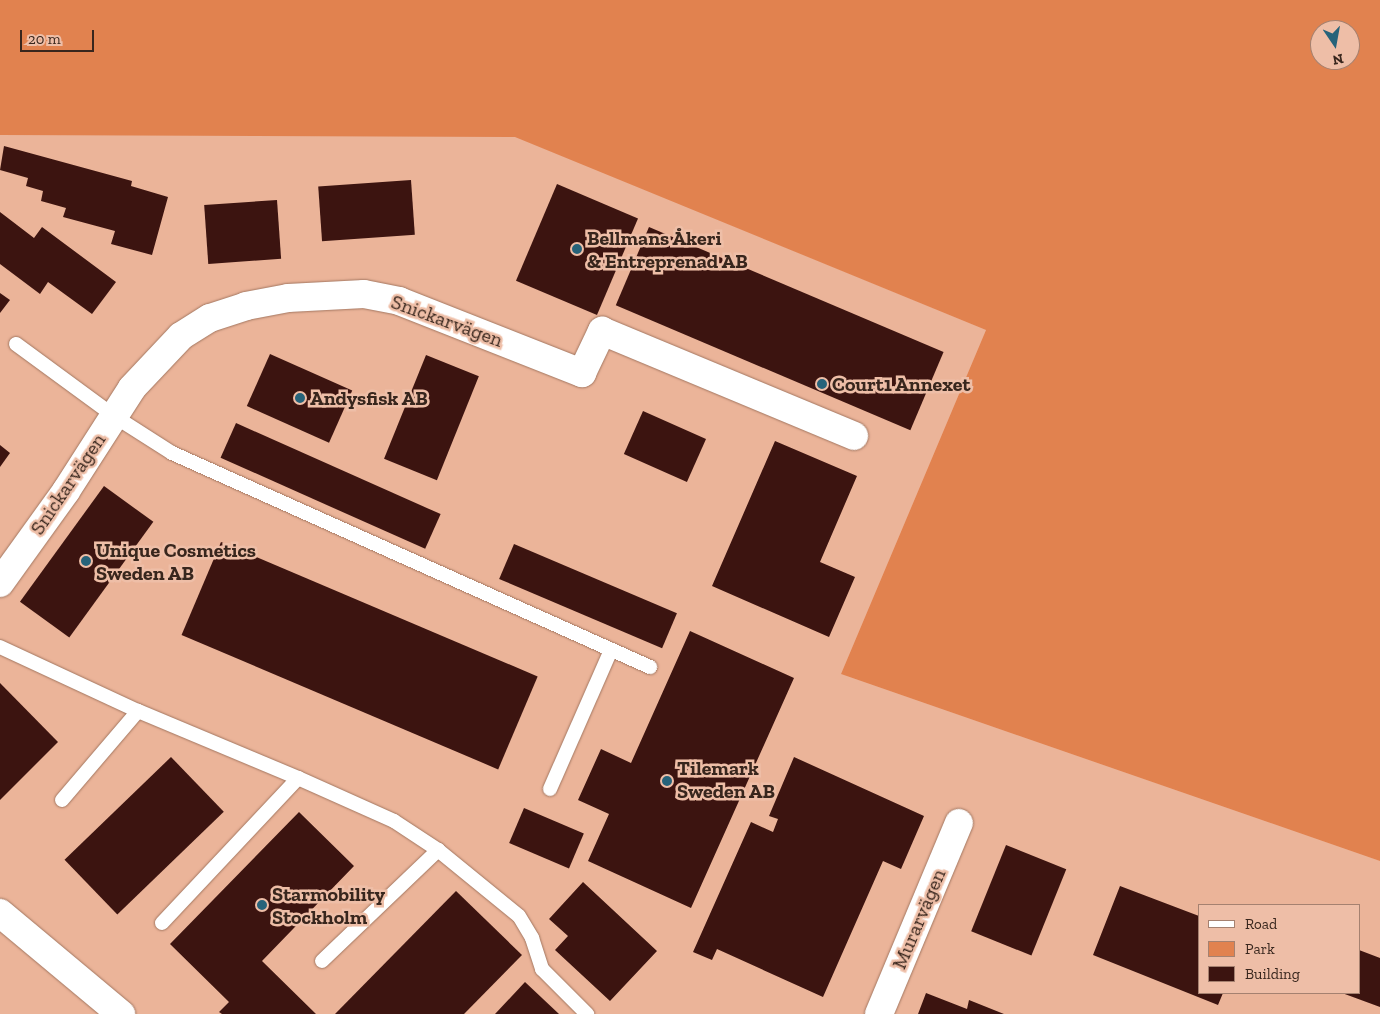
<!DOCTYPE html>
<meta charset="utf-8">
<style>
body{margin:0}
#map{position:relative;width:1380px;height:1014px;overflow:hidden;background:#eebea7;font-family:"Zilla Slab",serif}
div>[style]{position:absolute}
.built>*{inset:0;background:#ebb499}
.green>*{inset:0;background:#e1824f}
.building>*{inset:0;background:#3c1410;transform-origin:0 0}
.roads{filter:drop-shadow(0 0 1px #a37761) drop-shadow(0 0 1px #a37761)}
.service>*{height:14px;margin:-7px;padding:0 7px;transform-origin:7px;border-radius:7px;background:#fff}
.minor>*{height:28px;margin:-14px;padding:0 14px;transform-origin:14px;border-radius:14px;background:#fff}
.tertiary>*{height:28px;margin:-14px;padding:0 14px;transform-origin:14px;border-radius:14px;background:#fff}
.dots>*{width:14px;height:14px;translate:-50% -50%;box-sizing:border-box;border:2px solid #eebea7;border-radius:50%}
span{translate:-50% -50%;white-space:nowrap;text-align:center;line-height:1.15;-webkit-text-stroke:5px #eebea7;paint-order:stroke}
.poi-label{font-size:20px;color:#38261d;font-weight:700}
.left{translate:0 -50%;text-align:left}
.street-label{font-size:20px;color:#38261d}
.legend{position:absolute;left:1198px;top:904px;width:162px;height:90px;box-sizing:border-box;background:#eebea7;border:1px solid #a58170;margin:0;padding:6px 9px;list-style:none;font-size:15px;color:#38261d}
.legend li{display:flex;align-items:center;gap:10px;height:25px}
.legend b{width:25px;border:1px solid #a58170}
.north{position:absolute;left:1310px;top:20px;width:50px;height:50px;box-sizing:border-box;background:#eebea7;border:1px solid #a58170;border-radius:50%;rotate:168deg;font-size:14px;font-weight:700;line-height:20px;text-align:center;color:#38261d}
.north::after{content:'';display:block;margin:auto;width:18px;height:22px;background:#27637a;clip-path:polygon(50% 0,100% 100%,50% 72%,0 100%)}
.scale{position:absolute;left:20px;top:30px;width:74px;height:22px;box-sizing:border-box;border:2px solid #38261d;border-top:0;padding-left:6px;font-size:15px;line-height:18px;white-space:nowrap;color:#38261d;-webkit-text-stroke:4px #eebea7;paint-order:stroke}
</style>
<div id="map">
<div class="built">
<i style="clip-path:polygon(evenodd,0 135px,515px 136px,986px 330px,841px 674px,1380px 861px,1380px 1014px,0 1014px,0 135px,1199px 905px,1359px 905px,1359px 993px,1199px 993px,1199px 905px)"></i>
</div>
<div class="green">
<i style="clip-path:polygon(evenodd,0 0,1380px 0,1380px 861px,841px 674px,986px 330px,515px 137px,0 135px,0 0,1320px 30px,1350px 30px,1350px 60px,1320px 60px,1320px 30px)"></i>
</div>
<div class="building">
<i style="clip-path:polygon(4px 146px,132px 181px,131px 186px,168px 197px,152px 255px,111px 244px,115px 231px,63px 217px,66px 208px,41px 201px,43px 191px,26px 186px,28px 178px,0 170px)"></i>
<i style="left:411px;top:180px;width:55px;height:93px;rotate:86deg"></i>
<i style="left:557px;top:184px;width:88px;height:105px;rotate:23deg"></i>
<i style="left:277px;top:200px;width:59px;height:73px;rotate:86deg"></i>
<i style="clip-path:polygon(0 212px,34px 238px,42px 227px,116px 282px,92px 314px,48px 282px,40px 294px,0 264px)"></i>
<i style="left:649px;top:227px;width:320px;height:85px;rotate:23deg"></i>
<i style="clip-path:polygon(0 293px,10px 300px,0 313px)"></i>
<i style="left:270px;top:354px;width:90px;height:57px;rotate:24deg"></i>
<i style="left:426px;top:355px;width:57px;height:112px;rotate:22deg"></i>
<i style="left:643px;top:411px;width:69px;height:47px;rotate:24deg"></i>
<i style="left:236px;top:423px;width:224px;height:38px;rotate:24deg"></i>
<i style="clip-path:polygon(775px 441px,857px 476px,820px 562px,855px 577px,829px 637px,712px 586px)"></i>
<i style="clip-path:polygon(0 445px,10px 453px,0 467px)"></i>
<i style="left:104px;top:486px;width:61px;height:143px;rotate:36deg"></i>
<i style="left:221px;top:542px;width:344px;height:101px;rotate:23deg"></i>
<i style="left:514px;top:544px;width:177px;height:38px;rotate:23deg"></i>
<i style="clip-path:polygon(690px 631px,794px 678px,691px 908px,588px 861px,609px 814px,578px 800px,601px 749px,631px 763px)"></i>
<i style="clip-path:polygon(0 683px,58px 742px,0 800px)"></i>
<i style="left:171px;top:757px;width:76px;height:148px;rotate:46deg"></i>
<i style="clip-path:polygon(794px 757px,924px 816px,901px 869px,883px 861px,823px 997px,717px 949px,712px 960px,693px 952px,751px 822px,773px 832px,778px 819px,769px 816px)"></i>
<i style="left:524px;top:808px;width:65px;height:38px;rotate:23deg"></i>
<i style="clip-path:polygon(299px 812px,354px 866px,262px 961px,316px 1014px,222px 1014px,219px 1012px,229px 1002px,170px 944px)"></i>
<i style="left:1006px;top:845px;width:65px;height:93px;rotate:22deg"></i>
<i style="clip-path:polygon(583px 882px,657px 951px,610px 1001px,555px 950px,568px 936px,549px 919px)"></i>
<i style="clip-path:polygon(1120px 886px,1199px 916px,1199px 993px,1223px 993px,1218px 1005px,1093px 955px)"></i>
<i style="clip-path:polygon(456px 891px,522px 955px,464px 1014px,335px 1014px)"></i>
<i style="clip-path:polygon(1359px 950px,1380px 958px,1380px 1007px,1342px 993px,1359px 993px)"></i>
<i style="clip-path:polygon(525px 982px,559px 1014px,495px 1014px)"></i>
<i style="clip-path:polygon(926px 993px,967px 1009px,969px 1000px,1004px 1014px,918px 1014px)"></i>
</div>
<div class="roads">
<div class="service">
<i style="left:16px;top:344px;width:122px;rotate:36.3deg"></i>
<i style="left:114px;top:416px;width:69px;rotate:32.5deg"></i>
<i style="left:172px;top:453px;width:524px;rotate:24.12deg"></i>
<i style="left:0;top:647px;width:152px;rotate:24.9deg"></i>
<i style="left:138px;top:711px;width:117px;rotate:130.5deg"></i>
<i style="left:138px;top:711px;width:173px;rotate:22.7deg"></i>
<i style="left:298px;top:778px;width:105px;rotate:24.1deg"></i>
<i style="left:394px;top:821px;width:53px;rotate:33.4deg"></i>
<i style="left:438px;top:850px;width:104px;rotate:39.2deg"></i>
<i style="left:519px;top:916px;width:26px;rotate:59deg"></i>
<i style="left:532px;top:938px;width:33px;rotate:72deg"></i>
<i style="left:542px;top:969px;width:64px;rotate:45deg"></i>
<i style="left:550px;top:789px;width:152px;rotate:-66.3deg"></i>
<i style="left:162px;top:923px;width:199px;rotate:-46.8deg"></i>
<i style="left:322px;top:961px;width:161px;rotate:-43.7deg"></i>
</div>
<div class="minor">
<i style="left:0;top:583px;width:113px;rotate:-54.3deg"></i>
<i style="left:66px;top:491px;width:122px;rotate:-57.3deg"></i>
<i style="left:132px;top:388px;width:71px;rotate:-46.7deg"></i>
<i style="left:181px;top:336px;width:34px;rotate:-32deg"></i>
<i style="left:210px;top:318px;width:38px;rotate:-18deg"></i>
<i style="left:246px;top:306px;width:43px;rotate:-10.8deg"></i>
<i style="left:288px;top:298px;width:76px;rotate:-3deg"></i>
<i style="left:364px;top:294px;width:36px;rotate:11deg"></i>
<i style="left:399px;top:301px;width:197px;rotate:21.5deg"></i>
<i style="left:582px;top:373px;width:47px;rotate:-64.5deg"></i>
<i style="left:602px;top:331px;width:273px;rotate:22.6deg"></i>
<i style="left:879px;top:1014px;width:207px;rotate:-67.3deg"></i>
</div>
<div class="tertiary">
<i style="left:0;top:913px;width:158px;rotate:39.9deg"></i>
</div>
</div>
<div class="dots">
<i style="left:577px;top:249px;background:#27637a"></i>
<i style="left:822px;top:384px;background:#27637a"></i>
<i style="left:300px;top:398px;background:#27637a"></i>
<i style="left:86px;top:561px;background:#27637a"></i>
<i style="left:667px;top:781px;background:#27637a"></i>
<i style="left:262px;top:905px;background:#27637a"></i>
</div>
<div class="poi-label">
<span class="left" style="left:587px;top:250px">Bellmans Åkeri<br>&amp; Entreprenad AB</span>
<span class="left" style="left:832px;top:384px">Court1 Annexet</span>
<span class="left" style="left:310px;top:398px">Andysfisk AB</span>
<span class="left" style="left:96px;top:562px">Unique Cosmetics<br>Sweden AB</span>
<span class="left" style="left:677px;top:780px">Tilemark<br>Sweden AB</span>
<span class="left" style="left:272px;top:906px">Starmobility<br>Stockholm</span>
</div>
<div class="street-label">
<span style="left:447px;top:321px;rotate:20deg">Snickarvägen</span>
<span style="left:68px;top:484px;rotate:-56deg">Snickarvägen</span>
<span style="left:919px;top:919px;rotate:-67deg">Murarvägen</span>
</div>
<ul class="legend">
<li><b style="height:6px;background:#fff"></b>Road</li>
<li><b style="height:14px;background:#e1824f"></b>Park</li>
<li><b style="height:14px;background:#3c1410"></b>Building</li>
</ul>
<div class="north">N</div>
<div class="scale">20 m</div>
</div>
